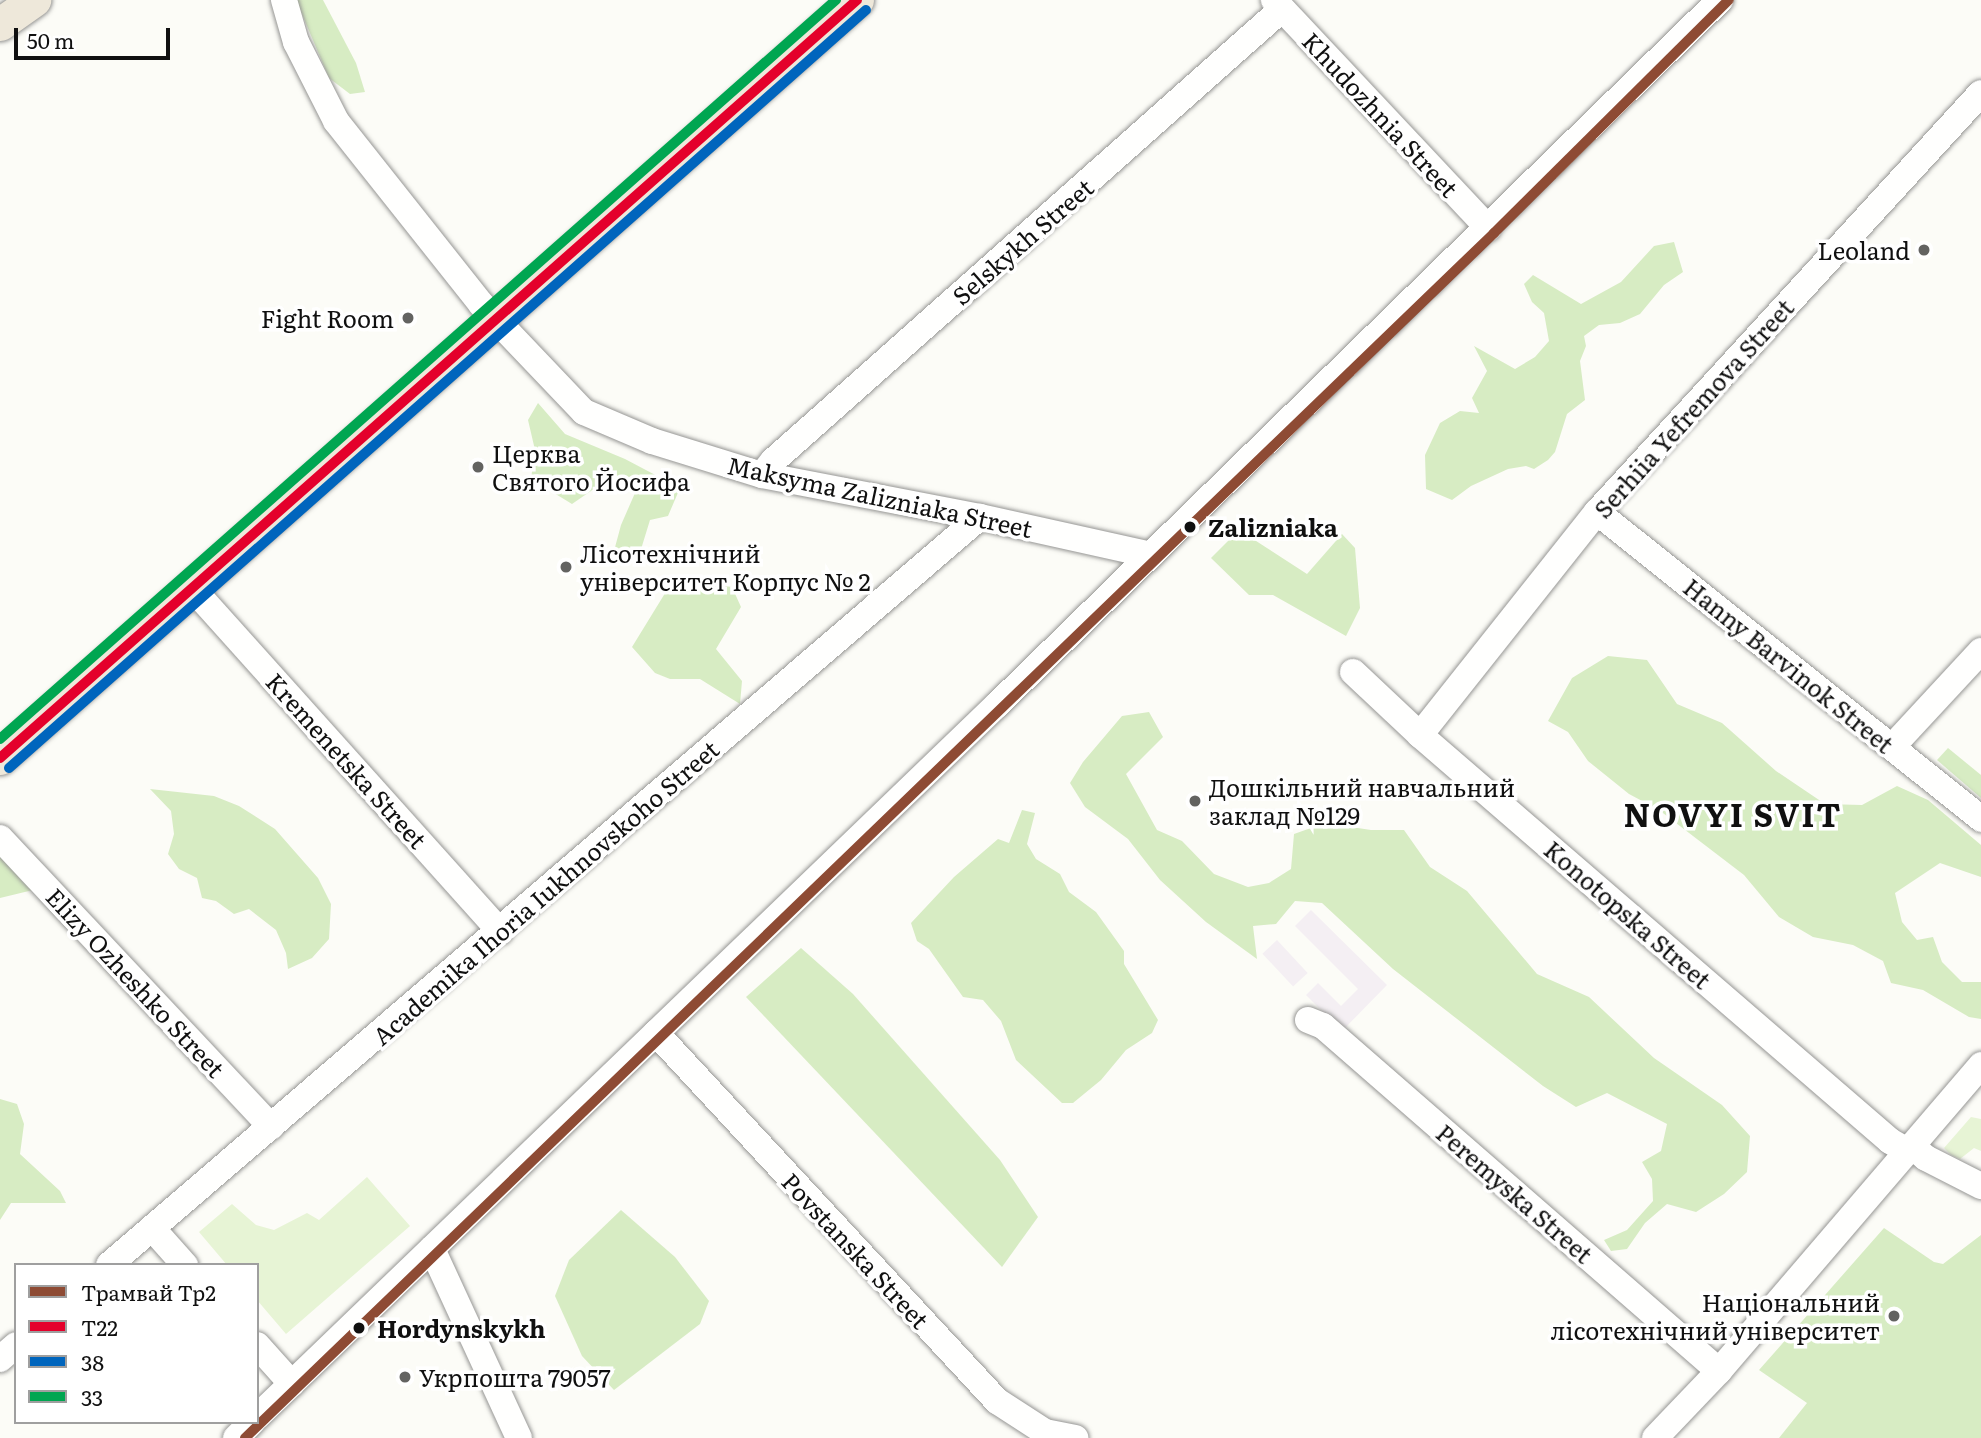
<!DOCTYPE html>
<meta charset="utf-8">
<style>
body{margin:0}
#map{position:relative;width:1981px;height:1438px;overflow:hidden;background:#fcfcf7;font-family:Literata,serif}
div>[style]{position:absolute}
.industrial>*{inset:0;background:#f4eff3;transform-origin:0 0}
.green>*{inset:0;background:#e7f4d5}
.forest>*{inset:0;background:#d7ecc3}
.roads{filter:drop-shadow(0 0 2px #969694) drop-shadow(0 0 2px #969694)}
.minor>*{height:26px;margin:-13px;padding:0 13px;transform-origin:13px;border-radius:13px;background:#fffffe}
.major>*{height:33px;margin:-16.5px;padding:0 16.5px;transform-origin:16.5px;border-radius:16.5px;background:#eee8da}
.bus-1>*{height:10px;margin:-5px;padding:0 5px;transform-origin:5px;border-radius:5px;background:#e4002b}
.bus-2>*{height:10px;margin:-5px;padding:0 5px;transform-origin:5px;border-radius:5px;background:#0065bd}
.bus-3>*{height:10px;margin:-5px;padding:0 5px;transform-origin:5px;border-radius:5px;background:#00a651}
.tram-1>*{height:10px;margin:-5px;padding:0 5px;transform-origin:5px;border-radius:5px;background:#8e4b34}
.dots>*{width:19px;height:19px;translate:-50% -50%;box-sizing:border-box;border:4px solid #fff;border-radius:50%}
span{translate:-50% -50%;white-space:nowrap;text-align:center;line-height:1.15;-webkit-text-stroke:7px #fff;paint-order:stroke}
.street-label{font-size:24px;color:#101010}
.poi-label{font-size:24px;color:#101010}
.right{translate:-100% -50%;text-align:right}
.left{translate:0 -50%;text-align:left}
.stop-label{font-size:24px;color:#101010;font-weight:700}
.district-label{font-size:32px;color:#101010;font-weight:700;letter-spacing:2px}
.legend{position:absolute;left:14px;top:1263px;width:245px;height:161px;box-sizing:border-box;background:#fff;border:2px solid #9f9f9f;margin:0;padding:9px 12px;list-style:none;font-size:21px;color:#101010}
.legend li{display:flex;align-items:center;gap:14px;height:35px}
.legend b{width:35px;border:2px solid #9f9f9f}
.scale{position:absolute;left:14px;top:28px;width:156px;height:32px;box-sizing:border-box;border:4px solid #101010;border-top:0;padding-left:9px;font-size:21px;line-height:24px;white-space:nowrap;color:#101010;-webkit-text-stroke:5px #fff;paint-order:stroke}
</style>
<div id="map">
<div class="industrial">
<i style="clip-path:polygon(1311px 910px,1387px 985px,1342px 1031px,1306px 995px,1318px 983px,1341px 1006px,1358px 989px,1295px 926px)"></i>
<i style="left:1277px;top:940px;width:45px;height:20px;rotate:47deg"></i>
</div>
<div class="green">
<i style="clip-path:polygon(1971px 1117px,1981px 1119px,1981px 1151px,1974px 1148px,1960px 1159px,1951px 1155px,1944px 1148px)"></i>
<i style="clip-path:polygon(367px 1177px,410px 1226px,286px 1334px,257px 1300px,257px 1265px,227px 1265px,199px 1232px,232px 1204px,256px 1225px,274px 1230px,307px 1213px,319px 1220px)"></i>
</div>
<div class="forest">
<i style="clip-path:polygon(296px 0,323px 0,356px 63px,365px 92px,350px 94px,329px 78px)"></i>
<i style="clip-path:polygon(1674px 242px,1683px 272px,1664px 285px,1640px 314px,1620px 323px,1599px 325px,1584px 336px,1586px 346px,1580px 361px,1585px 400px,1567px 414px,1555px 452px,1548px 460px,1534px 469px,1526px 466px,1508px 469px,1471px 486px,1452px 500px,1426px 489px,1425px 455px,1440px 423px,1460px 411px,1479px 413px,1472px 398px,1487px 371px,1474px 346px,1515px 369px,1535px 357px,1549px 341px,1544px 313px,1532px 302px,1524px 284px,1533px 275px,1581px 304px,1621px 282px,1654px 246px)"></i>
<i style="clip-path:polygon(538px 403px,565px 434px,625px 459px,680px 488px,668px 516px,650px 520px,638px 559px,614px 551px,621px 525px,635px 493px,627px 481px,604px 482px,572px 504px,531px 479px,535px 450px,528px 420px)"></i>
<i style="clip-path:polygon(1239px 530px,1307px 574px,1342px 534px,1355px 548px,1360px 608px,1346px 636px,1273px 595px,1249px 595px,1211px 558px)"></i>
<i style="clip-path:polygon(715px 585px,732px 587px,741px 607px,716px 649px,742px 681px,740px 704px,700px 679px,670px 679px,655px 673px,632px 647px,667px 590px,691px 590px)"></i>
<i style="clip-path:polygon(1608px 656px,1647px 660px,1677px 704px,1722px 723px,1776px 771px,1825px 804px,1862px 805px,1897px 786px,1928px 800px,1981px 845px,1981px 877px,1940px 863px,1895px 893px,1902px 922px,1917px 940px,1933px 937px,1942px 962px,1962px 982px,1981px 982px,1981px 1019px,1969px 1017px,1923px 990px,1891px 983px,1883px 961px,1853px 945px,1813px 937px,1779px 917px,1744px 875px,1659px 810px,1629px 794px,1588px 761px,1568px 732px,1548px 721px,1572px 678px)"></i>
<i style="clip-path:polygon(1149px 712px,1163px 737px,1126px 774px,1157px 830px,1182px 841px,1214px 874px,1248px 887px,1269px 883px,1291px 869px,1294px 834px,1325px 823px,1371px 830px,1404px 830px,1430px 867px,1467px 891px,1537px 974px,1589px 997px,1654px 1058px,1722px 1105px,1750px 1136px,1747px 1172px,1724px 1194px,1696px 1212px,1667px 1204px,1645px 1223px,1627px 1249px,1611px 1251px,1604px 1240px,1627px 1230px,1653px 1201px,1652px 1179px,1642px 1162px,1661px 1151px,1667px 1124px,1607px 1093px,1576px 1107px,1543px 1086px,1393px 969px,1322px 903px,1295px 901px,1276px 924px,1253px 926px,1257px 959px,1206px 922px,1160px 880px,1128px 839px,1085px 807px,1070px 783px,1083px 762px,1122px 716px)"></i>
<i style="clip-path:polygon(1948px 748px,1981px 775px,1981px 798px,1937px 760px)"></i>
<i style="clip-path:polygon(150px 789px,214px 796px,239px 806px,275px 829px,318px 878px,331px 904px,329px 939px,312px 958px,288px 969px,286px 953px,276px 930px,249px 909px,234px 914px,216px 901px,202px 898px,197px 878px,179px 869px,168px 854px,174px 834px,171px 811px)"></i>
<i style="clip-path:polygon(1022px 810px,1035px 813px,1027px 844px,1036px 859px,1060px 874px,1069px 892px,1096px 912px,1124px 951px,1124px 964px,1158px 1020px,1152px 1033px,1126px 1050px,1101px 1080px,1073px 1103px,1062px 1103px,1016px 1060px,1001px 1021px,983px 1000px,963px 997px,929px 949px,917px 941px,911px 923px,954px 877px,998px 839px,1009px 843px)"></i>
<i style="clip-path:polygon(0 855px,23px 882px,33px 890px,0 898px)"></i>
<i style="clip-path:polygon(801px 948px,853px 994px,1000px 1160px,1038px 1217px,1002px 1267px,746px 997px)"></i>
<i style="clip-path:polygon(0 1099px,17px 1104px,24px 1124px,20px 1154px,60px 1191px,66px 1203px,11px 1203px,0 1220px)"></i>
<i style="clip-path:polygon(621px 1210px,675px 1257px,709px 1301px,700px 1324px,614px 1390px,582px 1356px,555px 1296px,569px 1260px)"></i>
<i style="clip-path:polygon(1884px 1228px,1934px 1262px,1943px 1264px,1981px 1235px,1981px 1438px,1779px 1438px,1807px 1403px,1759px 1370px)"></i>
</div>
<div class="roads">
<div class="minor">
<i style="left:284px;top:0;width:44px;rotate:74.1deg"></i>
<i style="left:296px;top:42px;width:89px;rotate:63.1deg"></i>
<i style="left:336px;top:121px;width:233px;rotate:51.6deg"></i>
<i style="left:481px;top:304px;width:149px;rotate:46.4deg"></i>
<i style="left:584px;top:412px;width:74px;rotate:23.1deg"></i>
<i style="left:652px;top:441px;width:115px;rotate:17.2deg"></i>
<i style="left:762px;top:475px;width:222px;rotate:10.9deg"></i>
<i style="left:980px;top:517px;width:175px;rotate:12.5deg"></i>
<i style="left:1274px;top:0;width:313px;rotate:46.8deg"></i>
<i style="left:762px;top:475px;width:18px;rotate:-52deg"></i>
<i style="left:773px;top:461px;width:681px;rotate:-41.61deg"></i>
<i style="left:1597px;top:512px;width:492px;rotate:38.6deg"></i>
<i style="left:193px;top:589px;width:460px;rotate:48.1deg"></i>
<i style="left:1353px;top:672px;width:92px;rotate:43.2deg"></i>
<i style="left:1420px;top:735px;width:621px;rotate:40.82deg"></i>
<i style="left:1890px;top:1141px;width:20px;rotate:30deg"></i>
<i style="left:1420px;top:735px;width:285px;rotate:-51.6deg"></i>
<i style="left:1597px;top:512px;width:568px;rotate:-47.5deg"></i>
<i style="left:1892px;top:747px;width:131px;rotate:-47.2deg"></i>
<i style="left:0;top:838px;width:396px;rotate:46.8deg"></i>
<i style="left:1308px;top:1020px;width:16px;rotate:22deg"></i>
<i style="left:1323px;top:1026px;width:525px;rotate:41.06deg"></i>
<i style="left:656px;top:1033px;width:502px;rotate:47.18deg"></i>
<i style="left:997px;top:1401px;width:57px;rotate:32.9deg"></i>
<i style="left:1045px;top:1432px;width:31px;rotate:11deg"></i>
<i style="left:1912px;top:1146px;width:18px;rotate:41deg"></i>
<i style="left:1926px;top:1158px;width:62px;rotate:27deg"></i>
<i style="left:152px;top:1228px;width:50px;rotate:48.3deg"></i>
<i style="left:432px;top:1249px;width:208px;rotate:65.3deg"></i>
<i style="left:109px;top:1265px;width:1148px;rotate:-40.66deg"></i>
<i style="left:257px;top:1345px;width:52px;rotate:48.1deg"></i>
<i style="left:0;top:1359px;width:21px;rotate:-41deg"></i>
<i style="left:257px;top:1417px;width:1027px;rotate:-43.9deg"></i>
<i style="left:997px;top:705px;width:1010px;rotate:-44.28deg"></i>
<i style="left:236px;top:1438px;width:23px;rotate:-45deg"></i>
<i style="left:1655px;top:1438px;width:93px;rotate:-46.3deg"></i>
<i style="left:1719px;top:1371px;width:403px;rotate:-49.4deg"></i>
</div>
<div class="major">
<i style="left:0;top:24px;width:42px;rotate:-35.2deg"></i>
<i style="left:0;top:758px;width:1144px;rotate:-41.49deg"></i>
</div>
</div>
<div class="bus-1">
<i style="left:0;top:758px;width:1144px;rotate:-41.49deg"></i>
</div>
<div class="bus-2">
<i style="left:9px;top:768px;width:1144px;rotate:-41.49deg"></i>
</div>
<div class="bus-3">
<i style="left:0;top:739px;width:1116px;rotate:-41.48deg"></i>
</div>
<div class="tram-1">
<i style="left:245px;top:1438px;width:1736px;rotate:-43.97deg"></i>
<i style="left:1494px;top:233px;width:331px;rotate:-44.8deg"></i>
</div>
<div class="dots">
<i style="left:1924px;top:250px;background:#636361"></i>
<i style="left:408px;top:318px;background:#636361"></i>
<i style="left:478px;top:467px;background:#636361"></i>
<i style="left:1190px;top:527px;background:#101010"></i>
<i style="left:566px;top:567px;background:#636361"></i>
<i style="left:1195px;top:801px;background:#636361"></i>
<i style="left:1894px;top:1316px;background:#636361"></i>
<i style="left:359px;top:1328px;background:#101010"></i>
<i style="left:405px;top:1377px;background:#636361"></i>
</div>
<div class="street-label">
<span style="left:1381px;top:114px;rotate:47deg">Khudozhnia Street</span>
<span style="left:1022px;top:241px;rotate:-41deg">Selskykh Street</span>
<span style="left:1693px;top:408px;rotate:-48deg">Serhiia Yefremova Street</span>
<span style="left:880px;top:496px;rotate:12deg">Maksyma Zalizniaka Street</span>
<span style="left:1789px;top:665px;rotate:39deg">Hanny Barvinok Street</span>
<span style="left:347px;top:760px;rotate:48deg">Kremenetska Street</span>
<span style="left:545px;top:892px;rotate:-41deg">Academika Ihoria Iukhnovskoho Street</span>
<span style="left:1628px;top:914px;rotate:41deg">Konotopska Street</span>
<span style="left:136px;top:982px;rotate:47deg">Elizy Ozheshko Street</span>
<span style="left:1515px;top:1193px;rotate:41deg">Peremyska Street</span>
<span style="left:856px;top:1250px;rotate:47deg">Povstanska Street</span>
</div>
<div class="poi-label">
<span class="right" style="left:1910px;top:250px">Leoland</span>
<span class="right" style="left:394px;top:318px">Fight Room</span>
<span class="left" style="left:492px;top:467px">Церква<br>Святого Йосифа</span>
<span class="left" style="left:580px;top:567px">Лісотехнічний<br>університет Корпус № 2</span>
<span class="left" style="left:1209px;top:801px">Дошкільний навчальний<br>заклад №129</span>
<span class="right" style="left:1880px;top:1316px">Національний<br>лісотехнічний університет</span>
<span class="left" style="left:419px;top:1377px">Укрпошта 79057</span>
</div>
<div class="stop-label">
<span class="left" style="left:1208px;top:527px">Zalizniaka</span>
<span class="left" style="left:377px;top:1328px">Hordynskykh</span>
</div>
<div class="district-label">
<span style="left:1733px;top:813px">NOVYI SVIT</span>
</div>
<ul class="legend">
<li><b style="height:9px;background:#8e4b34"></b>Трамвай Тр2</li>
<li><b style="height:9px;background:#e4002b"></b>Т22</li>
<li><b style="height:9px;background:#0065bd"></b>38</li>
<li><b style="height:9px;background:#00a651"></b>33</li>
</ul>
<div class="scale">50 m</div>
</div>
